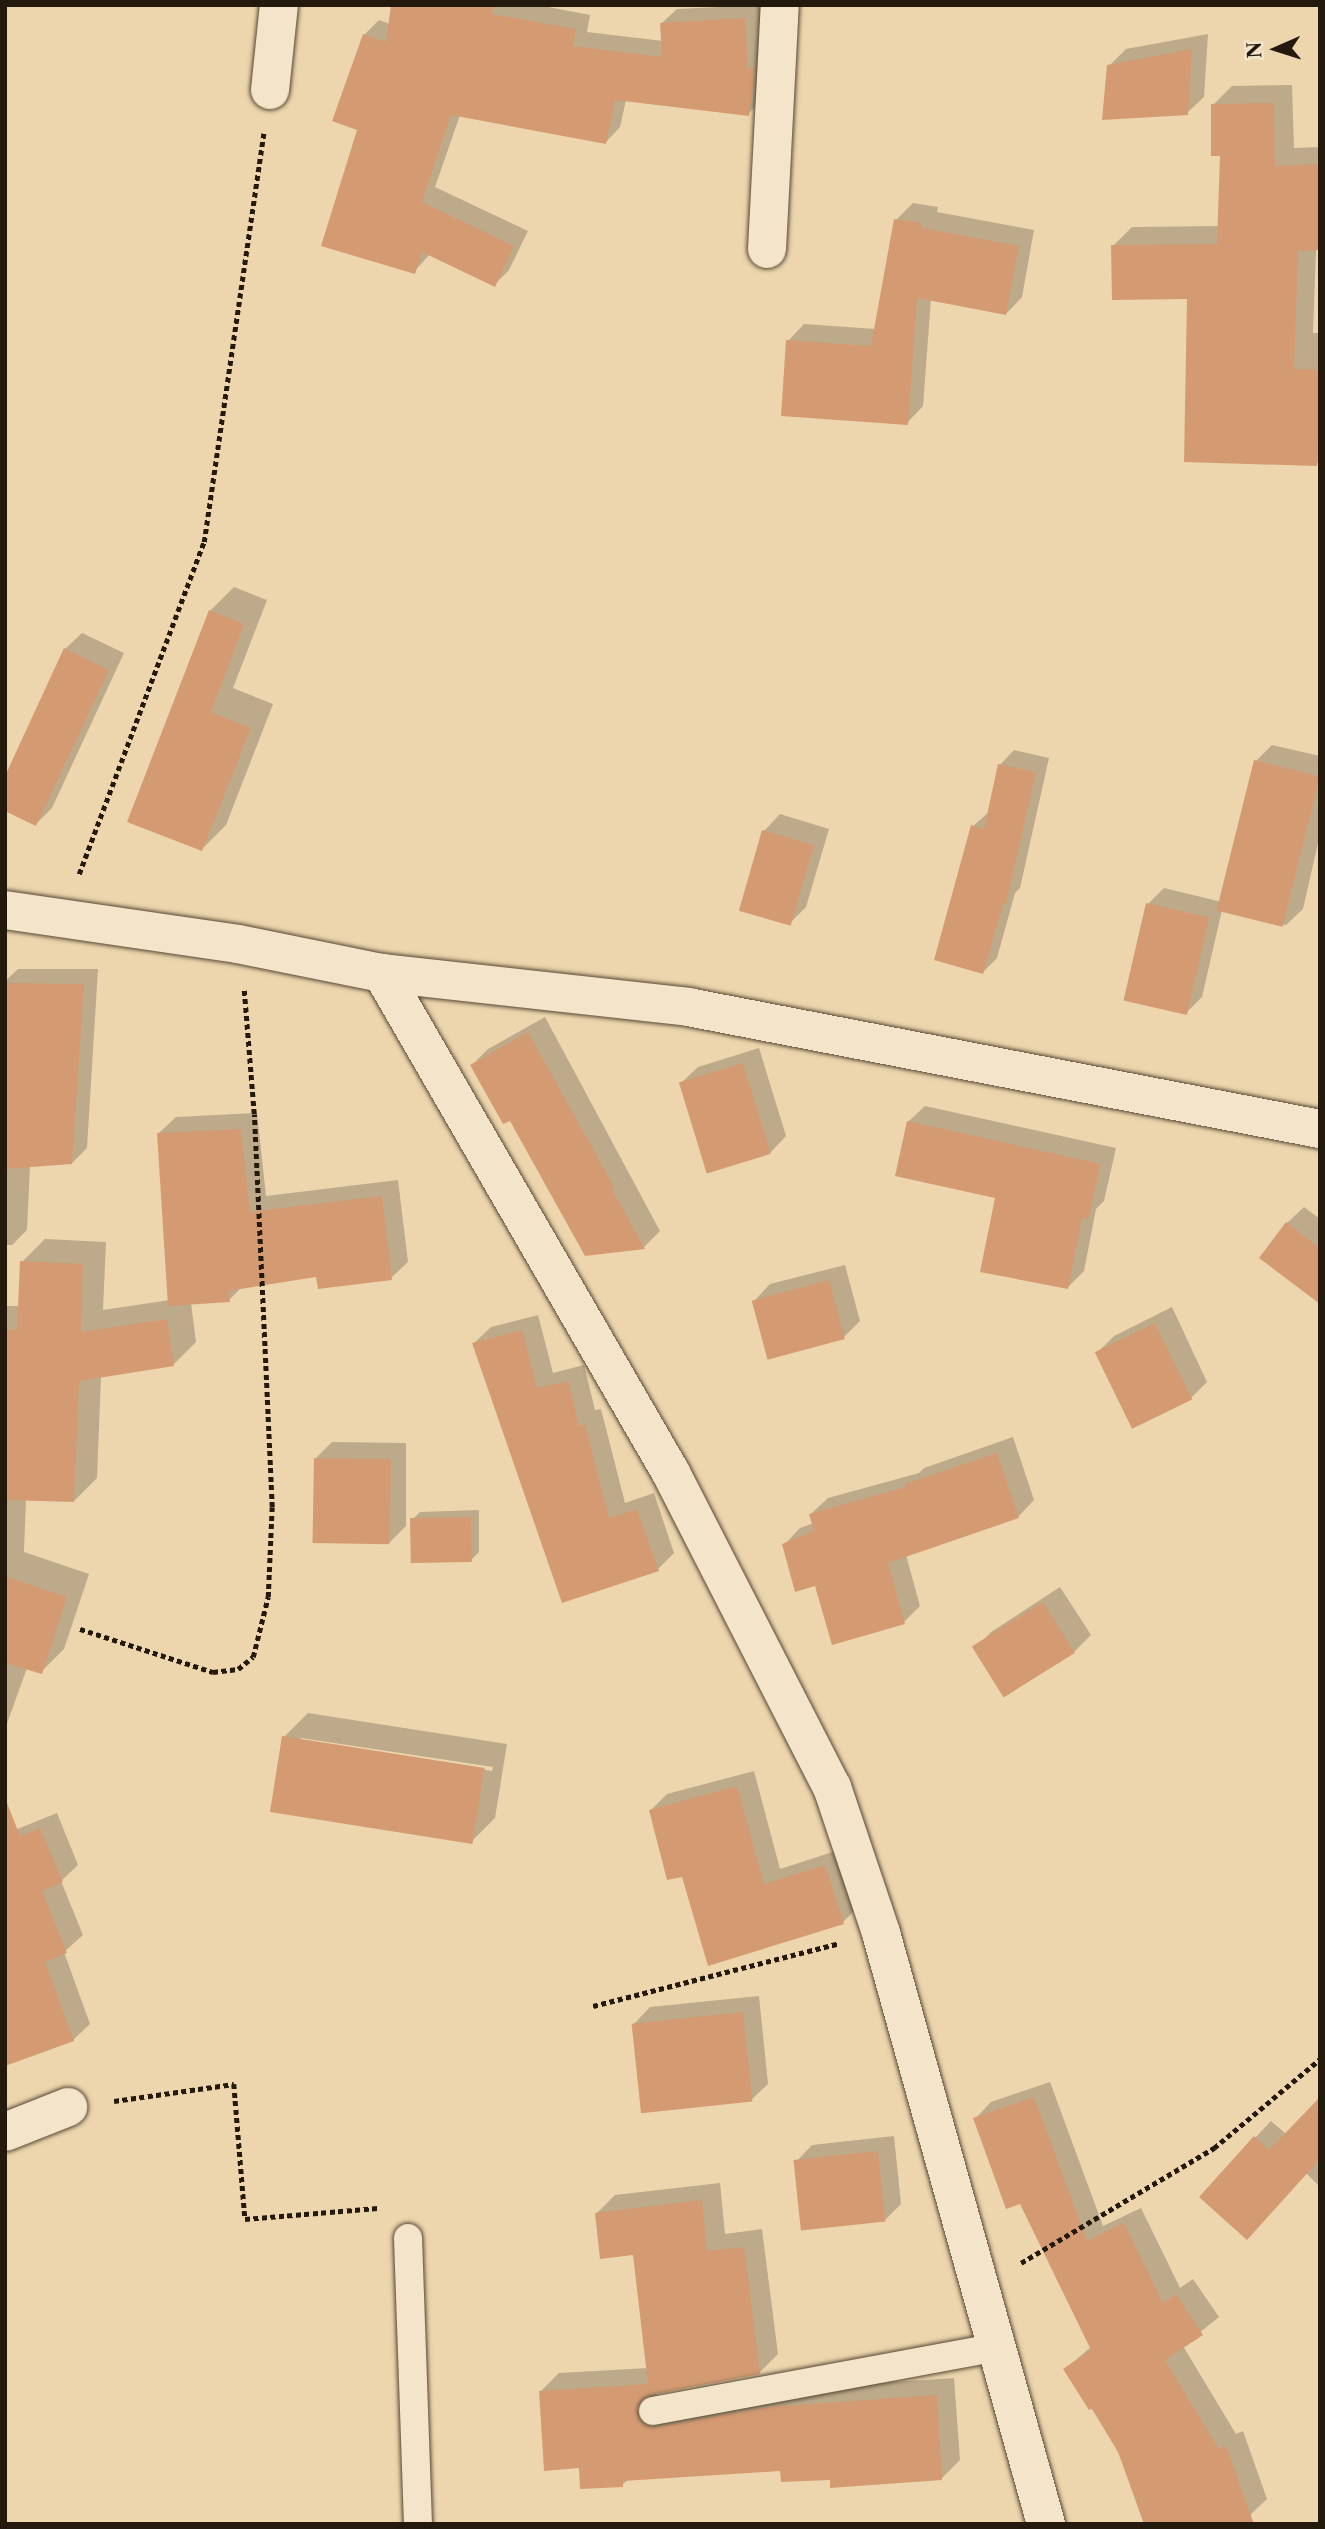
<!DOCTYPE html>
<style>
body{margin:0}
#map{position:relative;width:1325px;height:2529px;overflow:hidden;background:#edd5ad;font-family:"Libre Caslon Text",serif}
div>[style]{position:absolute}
.shadow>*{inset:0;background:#0003}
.building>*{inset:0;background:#d49b73;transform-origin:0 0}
.path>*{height:4.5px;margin-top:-2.25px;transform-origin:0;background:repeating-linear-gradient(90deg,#23190c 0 5px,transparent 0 8.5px)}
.roads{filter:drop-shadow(0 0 2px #564834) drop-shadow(0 0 2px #564834)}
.service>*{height:28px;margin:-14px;padding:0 14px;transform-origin:14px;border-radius:14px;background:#f3e4ca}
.minor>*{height:38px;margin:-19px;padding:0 19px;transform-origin:19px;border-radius:19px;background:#f3e4ca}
span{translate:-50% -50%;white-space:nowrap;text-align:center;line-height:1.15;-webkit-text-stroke:5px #f3e4ca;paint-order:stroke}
.frame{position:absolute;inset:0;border:7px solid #23190c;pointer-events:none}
.north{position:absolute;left:1241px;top:14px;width:70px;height:70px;-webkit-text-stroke:5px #f3e4ca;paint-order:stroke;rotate:267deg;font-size:19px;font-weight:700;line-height:28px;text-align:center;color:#23190c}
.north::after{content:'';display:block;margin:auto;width:24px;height:32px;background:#23190c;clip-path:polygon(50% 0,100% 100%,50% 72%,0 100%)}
</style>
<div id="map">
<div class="shadow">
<i style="clip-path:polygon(393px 5px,538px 5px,590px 15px,587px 32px,663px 41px,662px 23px,677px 9px,760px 5px,763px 99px,748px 114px,626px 100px,620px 127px,606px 142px,460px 115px,435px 187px,528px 231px,509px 270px,494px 285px,430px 254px,414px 272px,359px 129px,364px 35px,379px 20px,390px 24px)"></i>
<i style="clip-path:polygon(1208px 34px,1204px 97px,1187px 113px,1109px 66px,1126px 49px)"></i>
<i style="clip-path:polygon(1292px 85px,1294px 148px,1320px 147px,1320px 249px,1316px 249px,1313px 333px,1320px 333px,1320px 461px,1316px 464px,1189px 297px,1113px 246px,1132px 227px,1220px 226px,1222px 154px,1213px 105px,1232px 86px)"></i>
<i style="clip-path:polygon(913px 203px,938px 207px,937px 212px,1034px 230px,1022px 297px,1006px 314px,931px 299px,923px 406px,907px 423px,788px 341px,804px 324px,876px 329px,896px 220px)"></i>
<i style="clip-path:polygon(234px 587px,267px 600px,233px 688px,273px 704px,226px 825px,202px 849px,210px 611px)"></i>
<i style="clip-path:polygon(82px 633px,124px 653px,52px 808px,36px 824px,65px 649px)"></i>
<i style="clip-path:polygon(1272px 745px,1320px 756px,1320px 834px,1303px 909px,1286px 925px,1222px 910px,1202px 997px,1186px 1013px,1148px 904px,1164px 888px,1222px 902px,1256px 761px)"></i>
<i style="clip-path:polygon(1014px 750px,1049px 758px,1020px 888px,1015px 893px,997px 958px,983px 972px,973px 826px,989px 812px,1000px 765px)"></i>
<i style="clip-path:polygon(780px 814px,829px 829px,806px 907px,790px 923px,764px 831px)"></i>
<i style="clip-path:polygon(18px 969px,98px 969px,87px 1148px,72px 1163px,30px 1165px,27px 1230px,12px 1245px,5px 1245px,5px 981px)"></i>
<i style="clip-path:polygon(545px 1017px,660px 1231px,644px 1247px,511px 1119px,472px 1065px,488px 1049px)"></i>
<i style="clip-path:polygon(759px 1048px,786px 1136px,770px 1153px,681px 1083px,698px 1067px)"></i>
<i style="clip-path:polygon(925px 1106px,1116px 1148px,1104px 1201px,1096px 1209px,1084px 1271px,1068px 1287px,997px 1197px,908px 1122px)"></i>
<i style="clip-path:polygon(257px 1113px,266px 1196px,398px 1180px,408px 1262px,391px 1278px,318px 1275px,242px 1287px,229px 1300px,191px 1303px,196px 1342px,173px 1365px,101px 1376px,97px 1478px,74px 1501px,26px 1499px,24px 1552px,89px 1574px,64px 1649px,41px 1672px,27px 1668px,5px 1729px,5px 1306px,20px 1306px,22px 1262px,45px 1239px,106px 1242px,103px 1310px,170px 1300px,159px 1133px,176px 1117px)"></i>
<i style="clip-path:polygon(1304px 1207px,1320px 1219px,1320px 1302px,1287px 1223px)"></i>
<i style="clip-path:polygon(845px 1265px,860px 1321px,844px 1337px,754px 1301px,770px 1284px)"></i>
<i style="clip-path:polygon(1172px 1307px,1207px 1382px,1191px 1398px,1098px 1352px,1114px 1336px)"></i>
<i style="clip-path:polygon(538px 1315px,553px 1373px,584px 1365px,595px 1410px,601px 1409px,625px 1503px,654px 1493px,674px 1553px,658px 1569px,563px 1601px,474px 1343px,491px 1327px)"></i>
<i style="clip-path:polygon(1013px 1437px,1034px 1500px,1018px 1517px,906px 1555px,920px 1606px,904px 1622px,816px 1584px,784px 1545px,800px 1528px,814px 1523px,811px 1514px,828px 1498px,919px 1473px,924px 1468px)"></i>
<i style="clip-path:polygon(332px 1442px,406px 1443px,406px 1526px,389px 1543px,315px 1459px)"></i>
<i style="clip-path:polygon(479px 1510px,479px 1552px,471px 1560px,412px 1520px,420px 1512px)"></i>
<i style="clip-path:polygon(1060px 1587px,1091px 1635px,1074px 1652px,1006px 1696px,975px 1649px,991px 1632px)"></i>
<i style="clip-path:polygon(evenodd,308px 1713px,507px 1744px,495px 1818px,471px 1842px,284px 1737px,308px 1713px,301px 1738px,493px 1767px,492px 1771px,301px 1741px,301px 1738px)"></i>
<i style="clip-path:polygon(754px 1771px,780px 1869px,842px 1849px,859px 1906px,843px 1922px,683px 1875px,651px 1810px,667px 1794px)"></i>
<i style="clip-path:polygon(57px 1813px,78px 1865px,61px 1881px,83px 1935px,64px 1952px,90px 2024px,73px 2040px,5px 2064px,5px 1834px)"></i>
<i style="clip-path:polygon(759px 1996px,768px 2084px,751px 2100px,634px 2024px,650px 2007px)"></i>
<i style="clip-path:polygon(1050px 2082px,1103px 2226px,1141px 2208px,1180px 2288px,1193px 2279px,1219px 2317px,1183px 2346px,1236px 2434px,1243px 2431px,1267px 2499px,1250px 2515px,1120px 2451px,1093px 2406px,1065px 2369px,1091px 2347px,1021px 2202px,975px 2119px,991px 2102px)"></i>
<i style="clip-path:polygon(1320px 2098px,1320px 2187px,1306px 2173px,1263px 2221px,1255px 2138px,1271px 2121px,1286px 2134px)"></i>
<i style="clip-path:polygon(894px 2136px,901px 2204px,885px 2220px,796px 2162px,812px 2145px)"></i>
<i style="clip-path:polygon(720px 2183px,725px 2234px,762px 2229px,778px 2354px,759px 2373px,656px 2392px,659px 2404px,787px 2389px,954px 2378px,960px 2460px,941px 2479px,832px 2478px,782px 2469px,629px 2479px,622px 2485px,581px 2466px,540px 2392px,559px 2373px,648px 2368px,634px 2253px,597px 2213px,615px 2195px)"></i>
</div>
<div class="building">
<i style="clip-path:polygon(391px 5px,493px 5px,492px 14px,576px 29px,573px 46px,662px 57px,660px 23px,745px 18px,748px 68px,755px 69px,749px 116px,615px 100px,606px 144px,451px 115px,422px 202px,514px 246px,495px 287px,422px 252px,415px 274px,321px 246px,357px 130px,332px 121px,363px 34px,386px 42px)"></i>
<i style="clip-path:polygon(1192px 49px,1188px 115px,1102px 120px,1107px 65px)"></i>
<i style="clip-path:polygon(1274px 103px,1275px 166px,1320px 164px,1320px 250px,1298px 251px,1294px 369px,1320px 370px,1317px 466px,1184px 462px,1187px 299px,1112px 300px,1111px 245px,1217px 244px,1220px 156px,1211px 156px,1211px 104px)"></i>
<i style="clip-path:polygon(894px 219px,922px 223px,922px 228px,1019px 246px,1006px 315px,917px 298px,908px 425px,781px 416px,786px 340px,871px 346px)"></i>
<i style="clip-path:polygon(209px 610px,244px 624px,211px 712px,251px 728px,202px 851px,127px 822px)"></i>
<i style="clip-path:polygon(64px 648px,109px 670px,36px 826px,5px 811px,5px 776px)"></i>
<i style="left:1254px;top:760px;width:68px;height:155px;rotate:14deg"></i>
<i style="clip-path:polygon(998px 764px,1036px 772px,1006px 904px,1003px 904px,983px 974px,934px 960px,971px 825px,984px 829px)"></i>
<i style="left:762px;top:830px;width:54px;height:84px;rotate:16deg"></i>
<i style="left:1146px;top:903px;width:65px;height:100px;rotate:13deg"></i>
<i style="clip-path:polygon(5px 983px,84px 984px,72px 1164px,5px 1169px)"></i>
<i style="clip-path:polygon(528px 1032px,614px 1187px,611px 1188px,645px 1249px,585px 1256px,510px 1121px,503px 1124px,470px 1065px)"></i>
<i style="left:743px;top:1063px;width:95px;height:67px;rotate:73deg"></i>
<i style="clip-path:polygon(907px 1121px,1101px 1164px,1088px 1219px,1082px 1218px,1068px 1289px,980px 1272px,995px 1198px,895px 1176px)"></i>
<i style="clip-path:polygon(241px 1129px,250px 1212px,382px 1196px,392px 1280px,318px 1289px,316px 1277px,228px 1291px,230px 1302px,168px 1306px,157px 1133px)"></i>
<i style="clip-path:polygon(1286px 1222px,1320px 1248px,1320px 1304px,1259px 1258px)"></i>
<i style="clip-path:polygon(20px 1261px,83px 1264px,81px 1332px,167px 1319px,174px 1366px,79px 1381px,74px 1502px,5px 1500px,5px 1329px,17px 1330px)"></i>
<i style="left:829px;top:1280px;width:61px;height:80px;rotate:75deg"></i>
<i style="left:1155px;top:1323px;width:85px;height:67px;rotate:64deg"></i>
<i style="clip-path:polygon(522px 1330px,537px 1388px,568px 1381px,579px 1426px,585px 1424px,609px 1518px,637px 1509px,659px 1571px,562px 1603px,472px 1343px)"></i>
<i style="clip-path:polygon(997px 1453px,1019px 1518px,888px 1563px,905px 1624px,832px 1645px,815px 1586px,795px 1592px,782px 1544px,814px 1531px,809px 1514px,906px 1487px,905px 1484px)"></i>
<i style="left:314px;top:1458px;width:77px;height:85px;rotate:1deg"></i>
<i style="left:471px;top:1517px;width:45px;height:61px;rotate:89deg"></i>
<i style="clip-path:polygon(5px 1576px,67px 1597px,42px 1674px,5px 1663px)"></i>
<i style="left:1043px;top:1602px;width:60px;height:84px;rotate:58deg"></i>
<i style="left:282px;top:1736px;width:205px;height:77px;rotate:9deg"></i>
<i style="clip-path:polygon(737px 1786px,764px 1884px,825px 1865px,844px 1924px,708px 1966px,682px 1877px,667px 1880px,649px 1810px)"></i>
<i style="clip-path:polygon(7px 1803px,20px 1836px,40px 1828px,63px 1882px,42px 1891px,67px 1953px,45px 1962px,74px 2041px,5px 2066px)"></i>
<i style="left:743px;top:2012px;width:90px;height:112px;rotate:84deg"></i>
<i style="clip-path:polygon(1034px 2097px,1087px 2241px,1124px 2223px,1163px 2303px,1176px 2294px,1203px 2335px,1165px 2360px,1219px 2449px,1226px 2446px,1254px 2524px,1144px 2524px,1118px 2452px,1092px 2409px,1089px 2410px,1063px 2369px,1091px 2350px,1020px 2204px,1006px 2209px,973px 2118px)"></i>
<i style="clip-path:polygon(1320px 2097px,1320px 2159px,1247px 2240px,1199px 2197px,1254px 2136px,1269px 2150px)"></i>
<i style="left:878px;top:2151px;width:71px;height:85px;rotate:84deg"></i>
<i style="clip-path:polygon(702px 2200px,707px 2251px,744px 2247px,760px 2374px,649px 2395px,637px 2406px,641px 2422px,656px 2427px,768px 2407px,937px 2395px,942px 2480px,830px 2488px,830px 2480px,781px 2482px,780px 2471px,623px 2481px,623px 2487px,580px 2489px,579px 2468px,544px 2471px,539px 2391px,648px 2384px,633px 2255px,600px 2259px,595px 2213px)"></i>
</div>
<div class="path">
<i style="left:79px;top:874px;width:355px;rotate:-69.4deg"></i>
<i style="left:204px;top:542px;width:413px;rotate:-81.7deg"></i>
<i style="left:80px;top:1629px;width:140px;rotate:17.9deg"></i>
<i style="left:213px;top:1672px;width:25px;rotate:-7deg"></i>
<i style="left:238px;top:1669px;width:19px;rotate:-39deg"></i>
<i style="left:253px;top:1657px;width:62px;rotate:-76deg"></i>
<i style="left:268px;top:1597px;width:90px;rotate:-87.5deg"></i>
<i style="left:272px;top:1507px;width:393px;rotate:-92.6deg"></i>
<i style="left:254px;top:1114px;width:124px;rotate:-94.6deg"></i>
<i style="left:593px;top:2006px;width:252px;rotate:-14.3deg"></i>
<i style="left:114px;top:2101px;width:121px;rotate:-8.1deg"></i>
<i style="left:234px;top:2084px;width:135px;rotate:85.3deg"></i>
<i style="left:245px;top:2219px;width:133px;rotate:-4.7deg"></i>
<i style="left:1021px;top:2263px;width:225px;rotate:-30.8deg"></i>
<i style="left:1214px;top:2148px;width:138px;rotate:-40deg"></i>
</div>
<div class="roads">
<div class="service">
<i style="left:408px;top:2238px;width:286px;rotate:88deg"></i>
<i style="left:653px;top:2411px;width:351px;rotate:-10.5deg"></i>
</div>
<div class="minor">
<i style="left:270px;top:90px;width:85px;rotate:-84deg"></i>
<i style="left:767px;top:249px;width:244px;rotate:-87deg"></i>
<i style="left:5px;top:910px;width:235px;rotate:8.3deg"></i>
<i style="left:238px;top:944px;width:147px;rotate:11.4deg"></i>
<i style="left:382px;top:973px;width:308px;rotate:6.3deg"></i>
<i style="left:688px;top:1007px;width:644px;rotate:10.93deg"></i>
<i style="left:382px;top:973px;width:578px;rotate:59.97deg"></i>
<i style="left:671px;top:1473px;width:353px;rotate:62.9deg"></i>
<i style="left:832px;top:1787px;width:154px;rotate:71.4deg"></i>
<i style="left:881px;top:1933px;width:614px;rotate:74.4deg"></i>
<i style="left:5px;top:2132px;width:68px;rotate:-21.6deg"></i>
</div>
</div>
<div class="frame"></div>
<div class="north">N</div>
</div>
